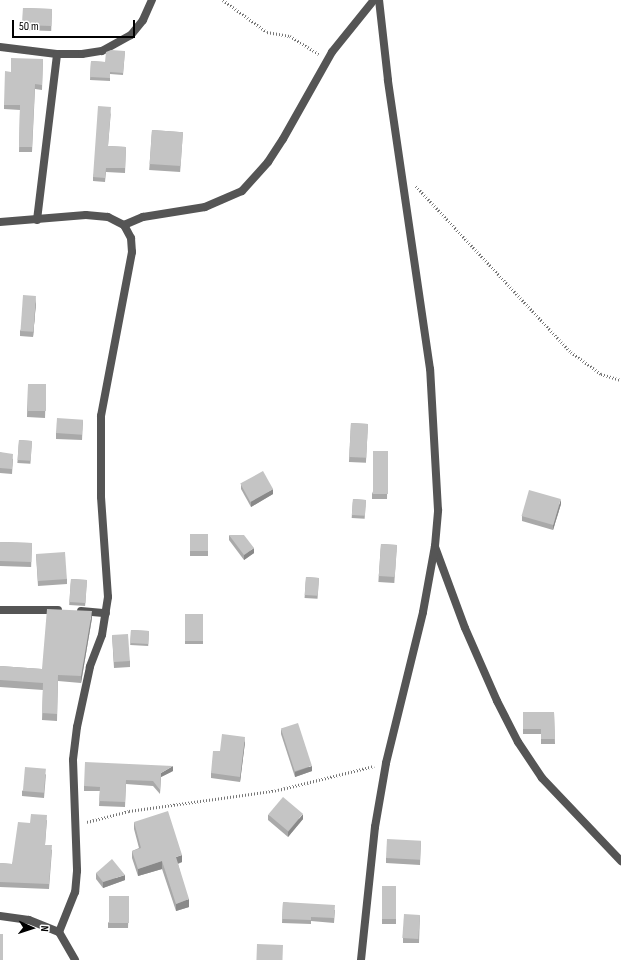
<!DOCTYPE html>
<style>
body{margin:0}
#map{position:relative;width:621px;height:960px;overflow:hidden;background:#fff;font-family:"Sofia Sans Condensed",sans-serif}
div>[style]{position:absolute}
.path>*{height:2.5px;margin-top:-1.25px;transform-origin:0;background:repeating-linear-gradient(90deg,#777 0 1px,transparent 0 3px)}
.minor>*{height:8px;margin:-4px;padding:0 4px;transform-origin:4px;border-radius:4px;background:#555}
.wall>*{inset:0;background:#a9a9a9;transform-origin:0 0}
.shaded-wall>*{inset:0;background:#898989}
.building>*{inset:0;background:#c4c4c4;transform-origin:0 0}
span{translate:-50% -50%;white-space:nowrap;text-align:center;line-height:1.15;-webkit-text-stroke:3px #fff;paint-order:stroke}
.north{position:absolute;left:12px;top:908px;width:40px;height:40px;-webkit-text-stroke:3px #fff;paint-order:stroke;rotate:93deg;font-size:11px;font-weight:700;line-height:16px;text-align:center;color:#000}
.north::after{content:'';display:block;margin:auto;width:14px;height:18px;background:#000;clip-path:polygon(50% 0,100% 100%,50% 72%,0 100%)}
.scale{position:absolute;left:12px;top:20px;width:123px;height:18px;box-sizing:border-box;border:2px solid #000;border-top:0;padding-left:5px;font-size:12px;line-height:14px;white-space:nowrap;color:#000;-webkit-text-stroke:3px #fff;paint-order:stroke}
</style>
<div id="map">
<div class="path">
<i style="left:223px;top:0;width:54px;rotate:36deg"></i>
<i style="left:267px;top:32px;width:23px;rotate:10deg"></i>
<i style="left:290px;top:36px;width:34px;rotate:32deg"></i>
<i style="left:416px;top:186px;width:227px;rotate:47deg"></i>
<i style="left:571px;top:352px;width:37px;rotate:36deg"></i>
<i style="left:601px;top:374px;width:21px;rotate:17deg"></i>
<i style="left:87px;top:822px;width:43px;rotate:-14.7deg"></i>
<i style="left:129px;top:811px;width:150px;rotate:-8deg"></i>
<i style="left:278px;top:790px;width:99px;rotate:-14deg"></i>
</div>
<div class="minor">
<i style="left:0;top:47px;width:57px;rotate:7deg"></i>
<i style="left:57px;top:54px;width:25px"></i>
<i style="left:82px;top:54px;width:20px;rotate:-9deg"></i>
<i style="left:102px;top:51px;width:33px;rotate:-29deg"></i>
<i style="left:131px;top:35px;width:19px;rotate:-51deg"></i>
<i style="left:143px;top:20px;width:22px;rotate:-66deg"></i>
<i style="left:37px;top:220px;width:167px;rotate:-83.1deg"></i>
<i style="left:0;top:222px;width:86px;rotate:-4.7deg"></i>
<i style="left:86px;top:215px;width:22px;rotate:5deg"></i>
<i style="left:108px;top:217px;width:18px;rotate:27deg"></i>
<i style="left:124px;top:225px;width:15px;rotate:62deg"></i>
<i style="left:131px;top:238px;width:14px;rotate:86deg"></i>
<i style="left:132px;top:252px;width:167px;rotate:100.7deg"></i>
<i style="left:101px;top:416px;width:81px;rotate:90deg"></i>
<i style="left:101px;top:497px;width:100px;rotate:86deg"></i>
<i style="left:108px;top:597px;width:38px;rotate:99deg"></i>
<i style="left:102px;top:635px;width:34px;rotate:111deg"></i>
<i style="left:90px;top:667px;width:61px;rotate:102.2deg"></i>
<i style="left:77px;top:727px;width:33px;rotate:97deg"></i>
<i style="left:73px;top:760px;width:111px;rotate:87.9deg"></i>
<i style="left:77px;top:871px;width:21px;rotate:95deg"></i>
<i style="left:75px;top:892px;width:43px;rotate:111.8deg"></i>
<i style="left:124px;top:225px;width:21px;rotate:-23deg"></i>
<i style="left:143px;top:217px;width:63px;rotate:-9.2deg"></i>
<i style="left:205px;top:207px;width:40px;rotate:-23.4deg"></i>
<i style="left:242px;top:191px;width:39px;rotate:-48deg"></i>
<i style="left:268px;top:162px;width:27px;rotate:-57deg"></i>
<i style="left:283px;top:139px;width:100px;rotate:-60.6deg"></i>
<i style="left:332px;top:52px;width:67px;rotate:-51.1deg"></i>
<i style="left:435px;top:547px;width:86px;rotate:69.7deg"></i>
<i style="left:465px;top:628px;width:80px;rotate:66.3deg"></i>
<i style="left:497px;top:701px;width:46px;rotate:62.9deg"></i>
<i style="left:518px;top:742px;width:43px;rotate:56.3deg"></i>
<i style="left:542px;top:778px;width:115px;rotate:46.4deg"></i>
<i style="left:0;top:610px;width:58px"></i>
<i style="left:81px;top:611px;width:25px;rotate:5deg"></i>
<i style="left:0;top:916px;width:29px;rotate:8deg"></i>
<i style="left:29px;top:920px;width:32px;rotate:22deg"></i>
<i style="left:59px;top:932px;width:32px;rotate:60deg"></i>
<i style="left:361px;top:960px;width:134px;rotate:-84deg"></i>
<i style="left:375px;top:827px;width:65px;rotate:-80.2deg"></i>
<i style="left:386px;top:763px;width:155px;rotate:-76.2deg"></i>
<i style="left:423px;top:612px;width:67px;rotate:-79.7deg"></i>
<i style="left:435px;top:546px;width:36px;rotate:-85deg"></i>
<i style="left:438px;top:510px;width:141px;rotate:-93.2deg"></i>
<i style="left:430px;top:369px;width:292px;rotate:-98.3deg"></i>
<i style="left:388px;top:80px;width:81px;rotate:-96.4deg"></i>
</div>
<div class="wall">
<i style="left:23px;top:8px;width:29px;height:22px;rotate:2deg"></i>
<i style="clip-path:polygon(125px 51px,123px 75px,110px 74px,110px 81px,90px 80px,91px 61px,105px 62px)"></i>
<i style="clip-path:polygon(43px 59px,42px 90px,35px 89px,32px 152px,19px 152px,20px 110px,4px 109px,4px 105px,11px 72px)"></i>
<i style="clip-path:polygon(111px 111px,108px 146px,126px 147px,125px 173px,106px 172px,105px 182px,93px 181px,93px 177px)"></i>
<i style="left:152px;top:130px;width:31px;height:40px;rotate:4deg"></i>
<i style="clip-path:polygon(36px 302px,33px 337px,20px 336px,20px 331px)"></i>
<i style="clip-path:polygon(28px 384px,46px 390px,45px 418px,27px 417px)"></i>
<i style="clip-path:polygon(83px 420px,82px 440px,56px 439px,56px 433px)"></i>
<i style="left:351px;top:423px;width:17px;height:39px;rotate:3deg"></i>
<i style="left:19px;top:440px;width:13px;height:23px;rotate:4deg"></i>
<i style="clip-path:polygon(388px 451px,387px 499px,372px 499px,372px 494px)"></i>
<i style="clip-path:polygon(0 452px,13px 459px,12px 474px,0 473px)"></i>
<i style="clip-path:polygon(241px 484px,273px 494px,251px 507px,241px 489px)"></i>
<i style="left:353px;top:499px;width:13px;height:19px;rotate:4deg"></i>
<i style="clip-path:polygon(561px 504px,553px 530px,522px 521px,522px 516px)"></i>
<i style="left:190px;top:534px;width:18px;height:22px"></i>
<i style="clip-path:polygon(229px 535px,254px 553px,244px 560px,229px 540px)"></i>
<i style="left:0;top:542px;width:32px;height:24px;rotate:2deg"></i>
<i style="left:381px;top:544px;width:16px;height:38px;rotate:4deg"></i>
<i style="clip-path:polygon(36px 554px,67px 579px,67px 584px,38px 586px)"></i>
<i style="left:306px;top:577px;width:13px;height:21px;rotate:4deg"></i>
<i style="left:71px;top:579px;width:16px;height:26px;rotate:4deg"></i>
<i style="left:185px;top:614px;width:18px;height:30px"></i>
<i style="clip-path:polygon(92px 618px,81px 683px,58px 681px,57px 721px,42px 720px,43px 690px,0 687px,0 666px,42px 669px)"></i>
<i style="left:131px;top:630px;width:18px;height:15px;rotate:3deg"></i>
<i style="clip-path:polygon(112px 635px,130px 661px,130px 667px,114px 668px)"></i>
<i style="clip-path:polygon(523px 712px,554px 712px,555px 744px,541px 744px,541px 734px,523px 734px)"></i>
<i style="clip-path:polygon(281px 729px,312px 771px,295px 777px,281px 734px)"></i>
<i style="clip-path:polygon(245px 742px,240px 782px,211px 778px,211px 773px,220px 751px)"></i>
<i style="clip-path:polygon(173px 771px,161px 777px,160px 794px,153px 786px,126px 784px,125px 807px,99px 806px,100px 791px,84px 791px,84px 786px)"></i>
<i style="clip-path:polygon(46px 774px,44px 798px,22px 796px,22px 791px)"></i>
<i style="clip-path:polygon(268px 815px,303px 819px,288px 837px,268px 820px)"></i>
<i style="clip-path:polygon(47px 820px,45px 845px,52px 850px,49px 889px,0 887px,0 863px,12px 864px,30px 823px)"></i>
<i style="clip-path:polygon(134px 822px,182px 862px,178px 864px,189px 907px,176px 911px,162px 869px,138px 876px,132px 858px,132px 851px,139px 848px,134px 829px)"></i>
<i style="clip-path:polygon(421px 841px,420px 865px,386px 863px,386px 858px)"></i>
<i style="clip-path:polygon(96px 873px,125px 880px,103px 888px,96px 879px)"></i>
<i style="left:382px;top:886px;width:14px;height:38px"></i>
<i style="clip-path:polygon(129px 896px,128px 928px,108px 928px,108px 923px)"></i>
<i style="clip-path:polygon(283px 902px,335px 910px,334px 923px,311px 921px,311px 924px,282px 923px)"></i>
<i style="clip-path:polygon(420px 915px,419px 943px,403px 943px,403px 938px)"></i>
</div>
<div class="shaded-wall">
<i style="clip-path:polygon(36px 296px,36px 302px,33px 337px,33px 332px)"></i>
<i style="clip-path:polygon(273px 489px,273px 494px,251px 507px,251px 501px)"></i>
<i style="clip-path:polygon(561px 499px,561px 504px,553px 530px,553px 525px)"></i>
<i style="clip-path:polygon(254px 548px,254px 553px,244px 560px,244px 555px)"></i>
<i style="clip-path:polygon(92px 611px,92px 618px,81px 683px,81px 676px)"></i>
<i style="clip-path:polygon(245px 737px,245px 742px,240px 782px,240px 777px)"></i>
<i style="clip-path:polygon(173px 766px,173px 771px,161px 777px,160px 794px,161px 773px)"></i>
<i style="clip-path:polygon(312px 766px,312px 771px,295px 777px,295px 772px)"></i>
<i style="clip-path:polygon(303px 814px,303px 819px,288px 837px,288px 832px)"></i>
<i style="clip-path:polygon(182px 855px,182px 862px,176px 864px,176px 857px)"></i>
<i style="clip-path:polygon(162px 861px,162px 869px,138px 876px,138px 869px)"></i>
<i style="clip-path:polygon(125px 875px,125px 880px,103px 888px,103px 882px)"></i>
<i style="clip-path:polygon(189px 899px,189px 907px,176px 911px,176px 904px)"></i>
</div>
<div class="building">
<i style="left:23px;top:8px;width:29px;height:17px;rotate:2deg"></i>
<i style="clip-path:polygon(111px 50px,125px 51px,123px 73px,110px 72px,110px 78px,90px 77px,91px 61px,105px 62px,106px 52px)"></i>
<i style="clip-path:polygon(11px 58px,43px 59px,42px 85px,35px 84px,32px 147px,19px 147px,20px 105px,4px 105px,5px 71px,11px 72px)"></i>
<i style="clip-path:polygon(98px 106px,111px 107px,108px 146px,126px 147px,125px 168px,106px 168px,105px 178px,93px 177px)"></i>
<i style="left:152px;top:130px;width:31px;height:34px;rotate:4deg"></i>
<i style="left:23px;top:295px;width:13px;height:36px;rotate:4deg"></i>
<i style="left:28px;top:384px;width:18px;height:27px"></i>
<i style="left:57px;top:418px;width:26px;height:15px;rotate:4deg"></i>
<i style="left:351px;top:423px;width:17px;height:34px;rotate:3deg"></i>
<i style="left:19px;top:440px;width:13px;height:20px;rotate:4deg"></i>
<i style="left:373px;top:451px;width:15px;height:43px"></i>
<i style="clip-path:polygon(0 452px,13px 454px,12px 469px,0 468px)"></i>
<i style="left:263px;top:471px;width:21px;height:26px;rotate:61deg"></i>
<i style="left:529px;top:490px;width:33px;height:27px;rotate:16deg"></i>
<i style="left:353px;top:499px;width:13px;height:16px;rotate:4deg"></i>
<i style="left:190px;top:534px;width:18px;height:17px"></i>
<i style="clip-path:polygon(229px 535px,244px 535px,254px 548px,244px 555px)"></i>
<i style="left:0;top:542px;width:32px;height:19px;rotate:2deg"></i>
<i style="left:381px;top:544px;width:16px;height:32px;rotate:4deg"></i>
<i style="left:65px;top:552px;width:27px;height:29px;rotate:86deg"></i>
<i style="left:306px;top:577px;width:13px;height:18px;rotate:4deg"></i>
<i style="left:71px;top:579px;width:16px;height:23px;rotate:4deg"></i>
<i style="clip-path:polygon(47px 609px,92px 611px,81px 676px,58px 675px,57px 714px,42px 713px,43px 683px,0 680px,0 666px,42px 669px)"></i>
<i style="left:185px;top:614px;width:18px;height:27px"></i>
<i style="left:131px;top:630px;width:18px;height:13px;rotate:3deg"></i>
<i style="left:128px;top:634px;width:27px;height:16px;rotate:86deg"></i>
<i style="clip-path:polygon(523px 712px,554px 712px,555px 739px,541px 739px,541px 729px,523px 729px)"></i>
<i style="left:298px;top:723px;width:45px;height:18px;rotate:72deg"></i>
<i style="clip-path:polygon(222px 734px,245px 737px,240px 777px,211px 773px,213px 751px,220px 751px)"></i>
<i style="clip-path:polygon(85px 762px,173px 766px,161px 773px,160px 790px,153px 781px,126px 780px,125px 802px,99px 801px,100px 787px,84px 786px)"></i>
<i style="left:25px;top:767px;width:21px;height:24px;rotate:5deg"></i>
<i style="left:283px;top:797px;width:26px;height:23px;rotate:40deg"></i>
<i style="clip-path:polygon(168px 811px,182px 855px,176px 857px,189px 899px,176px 904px,162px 861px,138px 869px,132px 851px,141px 848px,134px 822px)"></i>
<i style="clip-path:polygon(31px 814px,47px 815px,45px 845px,52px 845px,49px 884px,0 882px,0 863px,12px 864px,18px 822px,30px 823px)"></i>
<i style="left:387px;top:839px;width:34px;height:19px;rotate:3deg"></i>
<i style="clip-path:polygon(112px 859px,125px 875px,103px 882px,96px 873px)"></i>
<i style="left:382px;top:886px;width:14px;height:33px"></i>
<i style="left:109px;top:896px;width:20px;height:27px"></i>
<i style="clip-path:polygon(283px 902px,335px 905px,334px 918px,311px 917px,311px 920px,282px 919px)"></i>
<i style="left:404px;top:914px;width:16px;height:24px;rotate:4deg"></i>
<i style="left:0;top:934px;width:3px;height:26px"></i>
<i style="left:257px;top:944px;width:26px;height:16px;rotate:2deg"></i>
</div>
<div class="north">N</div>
<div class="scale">50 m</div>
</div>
